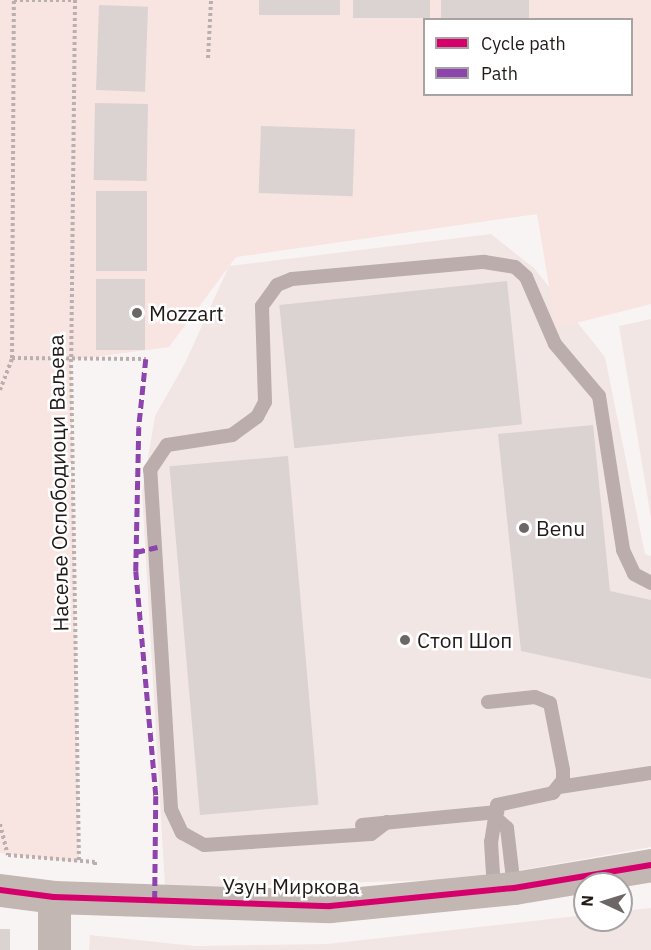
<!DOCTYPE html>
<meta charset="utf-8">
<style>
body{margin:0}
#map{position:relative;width:651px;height:950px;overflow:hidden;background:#f9f4f4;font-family:"IBM Plex Sans",sans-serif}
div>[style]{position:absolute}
.built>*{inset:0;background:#f2e6e4}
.green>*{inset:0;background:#f8e4e1}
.building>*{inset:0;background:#dad3d2;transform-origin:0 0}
.path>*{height:4px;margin-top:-2px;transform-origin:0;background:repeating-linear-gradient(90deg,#b8afae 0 3px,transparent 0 6px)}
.lane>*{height:14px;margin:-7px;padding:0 7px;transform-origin:7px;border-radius:7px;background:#baadac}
.secondary>*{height:33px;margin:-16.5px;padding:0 16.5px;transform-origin:16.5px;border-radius:16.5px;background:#c3b7b4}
.quiet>*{height:4.5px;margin-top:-2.25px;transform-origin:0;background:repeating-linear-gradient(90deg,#8e44ad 0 9px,transparent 0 13.5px)}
.cycleway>*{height:6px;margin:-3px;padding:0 3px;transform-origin:3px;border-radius:3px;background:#d6006c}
.dots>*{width:16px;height:16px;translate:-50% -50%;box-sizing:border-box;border:3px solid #fff;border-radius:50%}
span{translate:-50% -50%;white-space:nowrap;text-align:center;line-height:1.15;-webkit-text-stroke:5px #fff;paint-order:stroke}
.poi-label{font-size:21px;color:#221a19}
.left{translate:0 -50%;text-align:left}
.street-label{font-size:21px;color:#221a19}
.legend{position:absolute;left:423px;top:18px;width:210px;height:78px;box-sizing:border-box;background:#fff;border:2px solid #a7a3a3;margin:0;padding:8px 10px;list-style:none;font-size:18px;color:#221a19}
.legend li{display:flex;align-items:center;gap:12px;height:30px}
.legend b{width:30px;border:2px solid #a7a3a3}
.north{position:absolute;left:573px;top:872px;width:60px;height:60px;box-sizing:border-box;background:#fff;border:2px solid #a7a3a3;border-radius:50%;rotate:274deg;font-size:16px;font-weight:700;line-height:24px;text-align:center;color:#221a19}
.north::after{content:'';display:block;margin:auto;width:21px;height:27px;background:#6d6666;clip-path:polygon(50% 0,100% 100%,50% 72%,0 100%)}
</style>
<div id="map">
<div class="built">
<i style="clip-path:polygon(491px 234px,534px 268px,605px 357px,645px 554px,651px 556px,651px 847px,472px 879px,165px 888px,142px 493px,155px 416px,185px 363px,229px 266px)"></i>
<i style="clip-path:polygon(651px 319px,651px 518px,619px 326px)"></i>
<i style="clip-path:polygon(651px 908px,651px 950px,89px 950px,90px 935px,195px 946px,327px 944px,585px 915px,585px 920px,621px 920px,621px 911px)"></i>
</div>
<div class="green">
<i style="clip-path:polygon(evenodd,0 0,651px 0,651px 304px,556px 328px,537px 214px,236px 257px,169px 347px,71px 360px,79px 862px,0 853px,0 0,424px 20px,632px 20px,632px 94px,424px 94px,424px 20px)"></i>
</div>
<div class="building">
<i style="left:259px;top:0;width:81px;height:15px"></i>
<i style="left:353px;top:0;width:77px;height:18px"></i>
<i style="left:441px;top:0;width:88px;height:18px"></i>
<i style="left:99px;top:5px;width:49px;height:85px;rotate:2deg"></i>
<i style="left:95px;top:103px;width:53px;height:77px;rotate:1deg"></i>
<i style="left:261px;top:126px;width:94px;height:67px;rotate:2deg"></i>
<i style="left:96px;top:191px;width:51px;height:80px"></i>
<i style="left:96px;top:279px;width:49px;height:71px"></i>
<i style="left:507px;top:281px;width:144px;height:229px;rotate:84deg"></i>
<i style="clip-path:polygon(593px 425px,610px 591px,651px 600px,651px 679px,521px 651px,498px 434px)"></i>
<i style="left:288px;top:456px;width:350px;height:119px;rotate:85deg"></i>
<i style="left:0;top:929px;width:10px;height:21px"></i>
</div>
<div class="path">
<i style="left:75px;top:0;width:359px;rotate:90.6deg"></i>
<i style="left:71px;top:359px;width:503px;rotate:89.09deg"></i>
<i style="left:208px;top:58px;width:58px;rotate:-87deg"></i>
<i style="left:12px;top:358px;width:134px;rotate:0.4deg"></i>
<i style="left:0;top:390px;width:34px;rotate:-69deg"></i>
<i style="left:12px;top:358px;width:358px;rotate:-89.7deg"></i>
<i style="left:14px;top:0;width:61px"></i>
<i style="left:0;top:824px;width:32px;rotate:76deg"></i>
<i style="left:8px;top:855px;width:87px;rotate:4.6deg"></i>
<i style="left:95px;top:862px;width:6px;rotate:90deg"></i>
</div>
<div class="lane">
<i style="left:488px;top:702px;width:47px;rotate:-6.1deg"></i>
<i style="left:535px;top:697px;width:16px;rotate:22deg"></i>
<i style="left:550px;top:703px;width:68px;rotate:79deg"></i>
<i style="left:563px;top:770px;width:10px;rotate:90deg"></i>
<i style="left:563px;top:780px;width:16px;rotate:128deg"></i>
<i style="left:553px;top:793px;width:57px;rotate:167.9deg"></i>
<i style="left:497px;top:805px;width:37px;rotate:99deg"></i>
<i style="left:491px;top:842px;width:48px;rotate:86.4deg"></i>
<i style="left:559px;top:787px;width:93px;rotate:-8.7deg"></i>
<i style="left:498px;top:820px;width:12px;rotate:42deg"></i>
<i style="left:507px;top:828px;width:60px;rotate:83.3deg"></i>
<i style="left:387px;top:822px;width:20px;rotate:143deg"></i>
<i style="left:371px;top:834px;width:167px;rotate:176.2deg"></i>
<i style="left:204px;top:845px;width:25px;rotate:-151deg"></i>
<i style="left:182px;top:833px;width:26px;rotate:-115deg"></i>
<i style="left:171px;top:809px;width:340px;rotate:-93.5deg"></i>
<i style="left:150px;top:470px;width:30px;rotate:-56deg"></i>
<i style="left:167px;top:445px;width:66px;rotate:-8.7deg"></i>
<i style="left:232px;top:435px;width:31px;rotate:-36deg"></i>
<i style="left:257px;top:417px;width:17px;rotate:-62deg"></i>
<i style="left:265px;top:402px;width:96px;rotate:-91.8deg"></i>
<i style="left:262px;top:306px;width:26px;rotate:-54deg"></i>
<i style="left:277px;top:285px;width:16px;rotate:-22deg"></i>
<i style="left:292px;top:279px;width:193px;rotate:-5.1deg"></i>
<i style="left:484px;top:262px;width:31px;rotate:9deg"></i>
<i style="left:515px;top:267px;width:15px;rotate:42deg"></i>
<i style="left:526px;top:277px;width:73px;rotate:66.6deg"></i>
<i style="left:555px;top:344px;width:68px;rotate:49.8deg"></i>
<i style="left:599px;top:396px;width:156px;rotate:81.1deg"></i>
<i style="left:623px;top:550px;width:26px;rotate:65deg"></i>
<i style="left:634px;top:574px;width:19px;rotate:28deg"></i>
<i style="left:362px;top:825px;width:136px;rotate:-5.5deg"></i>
</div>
<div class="secondary">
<i style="left:0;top:890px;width:54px;rotate:7.4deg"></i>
<i style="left:54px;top:897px;width:276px;rotate:1.9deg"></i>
<i style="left:330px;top:906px;width:185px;rotate:-5.6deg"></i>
<i style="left:514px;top:888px;width:139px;rotate:-9.5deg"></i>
<i style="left:54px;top:950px;width:53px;rotate:-90deg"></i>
</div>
<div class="quiet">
<i style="left:146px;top:359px;width:68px;rotate:95.9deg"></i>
<i style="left:139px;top:427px;width:144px;rotate:91.2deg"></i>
<i style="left:136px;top:571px;width:226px;rotate:84.9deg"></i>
<i style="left:156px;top:796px;width:104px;rotate:90.6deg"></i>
<i style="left:136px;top:552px;width:22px;rotate:-13deg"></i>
</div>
<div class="cycleway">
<i style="left:0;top:890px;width:54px;rotate:7.4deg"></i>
<i style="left:54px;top:897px;width:276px;rotate:1.9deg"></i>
<i style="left:330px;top:906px;width:185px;rotate:-5.6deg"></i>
<i style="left:514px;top:888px;width:139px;rotate:-9.5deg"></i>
</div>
<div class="dots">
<i style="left:137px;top:313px;background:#6d6666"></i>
<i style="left:524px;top:528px;background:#6d6666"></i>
<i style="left:405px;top:640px;background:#6d6666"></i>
</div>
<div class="poi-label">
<span class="left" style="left:149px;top:313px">Mozzart</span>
<span class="left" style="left:536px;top:528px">Benu</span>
<span class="left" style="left:417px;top:640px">Стоп Шоп</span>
</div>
<div class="street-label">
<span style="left:58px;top:483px;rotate:-91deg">Насеље Ослободиоци Ваљева</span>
<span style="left:291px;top:886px">Узун Миркова</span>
</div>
<ul class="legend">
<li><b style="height:8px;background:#d6006c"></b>Cycle path</li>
<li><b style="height:8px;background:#8e44ad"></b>Path</li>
</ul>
<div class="north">N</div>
</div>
